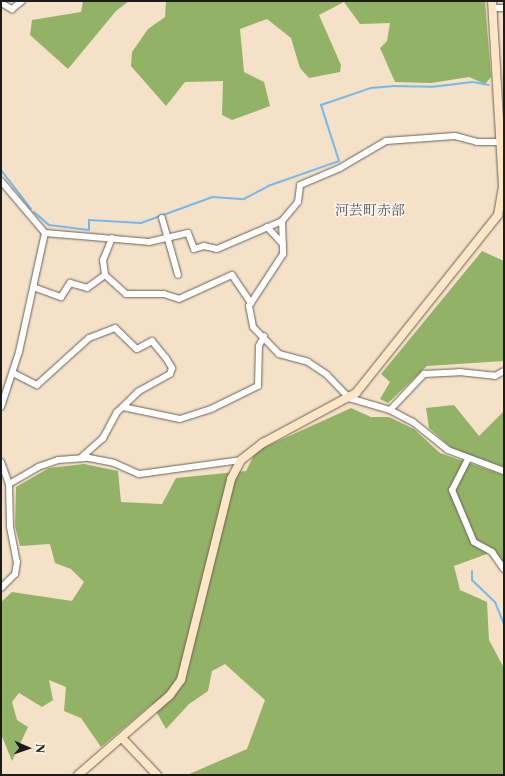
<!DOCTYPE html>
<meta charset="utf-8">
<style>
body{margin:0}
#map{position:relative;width:505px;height:776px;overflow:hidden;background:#f5e1c7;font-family:"Libre Caslon Text","Noto Serif JP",serif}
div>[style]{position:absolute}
.forest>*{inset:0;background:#92b265}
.stream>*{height:2px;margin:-1px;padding:0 1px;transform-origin:1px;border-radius:1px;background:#75b9eb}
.roads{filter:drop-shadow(0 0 1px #686158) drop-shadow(0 0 1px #686158)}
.street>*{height:6px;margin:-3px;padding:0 3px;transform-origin:3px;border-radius:3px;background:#fff}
.secondary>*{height:8px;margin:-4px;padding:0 4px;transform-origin:4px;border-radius:4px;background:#fee5c5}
span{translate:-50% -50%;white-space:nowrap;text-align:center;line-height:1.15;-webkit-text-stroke:3px #fbf7ec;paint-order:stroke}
.quarter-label{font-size:14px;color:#5b5160}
.frame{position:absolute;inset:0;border:2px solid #1c1c1c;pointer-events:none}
.north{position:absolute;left:8px;top:728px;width:40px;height:40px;-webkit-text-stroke:3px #fbf7ec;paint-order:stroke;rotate:92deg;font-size:11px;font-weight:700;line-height:16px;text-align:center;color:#1c1c1c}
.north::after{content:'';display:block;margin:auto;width:14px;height:18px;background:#1c1c1c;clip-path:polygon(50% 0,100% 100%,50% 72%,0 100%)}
</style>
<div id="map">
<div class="forest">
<i style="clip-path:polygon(83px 1px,129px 1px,116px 11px,68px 69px,30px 35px,32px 20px,81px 12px)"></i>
<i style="clip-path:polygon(166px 1px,485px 1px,491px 77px,485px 84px,469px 77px,431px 83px,395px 82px,380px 48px,387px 41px,390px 23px,360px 24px,344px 2px,319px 15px,341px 65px,340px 72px,309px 78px,300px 68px,291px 38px,267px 19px,240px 29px,244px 72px,264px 82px,270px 106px,232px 120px,222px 115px,223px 81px,185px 82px,166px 106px,131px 66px,132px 52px,148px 29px,165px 17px)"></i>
<i style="clip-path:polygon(482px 251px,504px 261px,504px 361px,427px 366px,388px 403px,380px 399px,390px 382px,381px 374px)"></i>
<i style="clip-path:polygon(454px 405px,479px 436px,504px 411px,504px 467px,454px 450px,429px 428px,426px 408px)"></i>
<i style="clip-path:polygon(351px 408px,371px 417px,389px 417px,414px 429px,440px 453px,504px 475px,504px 566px,495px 551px,454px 566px,460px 590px,487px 602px,489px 640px,504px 668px,504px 775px,187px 775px,247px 749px,265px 700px,225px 664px,212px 671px,208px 691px,189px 704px,166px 729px,152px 704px,101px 747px,81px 718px,64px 711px,66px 687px,49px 680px,53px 700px,42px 707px,19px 693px,12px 702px,17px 720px,28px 727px,12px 761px,1px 734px,1px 602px,12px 592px,72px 601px,84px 582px,71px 569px,55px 563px,50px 544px,20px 546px,15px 526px,16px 487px,49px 468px,84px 464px,118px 471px,121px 502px,162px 504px,176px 478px,246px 471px,256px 451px)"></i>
</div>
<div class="stream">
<i style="left:1px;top:170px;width:49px;rotate:52.4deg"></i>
<i style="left:34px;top:212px;width:20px;rotate:41deg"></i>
<i style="left:49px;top:225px;width:40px;rotate:7.1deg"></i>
<i style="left:89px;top:230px;width:10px;rotate:-90deg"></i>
<i style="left:89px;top:220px;width:52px;rotate:3.3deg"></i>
<i style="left:141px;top:223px;width:77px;rotate:-19.9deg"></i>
<i style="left:213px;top:197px;width:31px;rotate:4deg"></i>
<i style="left:244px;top:199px;width:27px;rotate:-28deg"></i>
<i style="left:268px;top:186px;width:75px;rotate:-19.4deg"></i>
<i style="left:339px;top:161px;width:59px;rotate:-107.8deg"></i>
<i style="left:321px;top:105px;width:53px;rotate:-18.8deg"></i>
<i style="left:371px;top:88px;width:21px;rotate:-5deg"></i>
<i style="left:392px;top:86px;width:39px;rotate:1deg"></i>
<i style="left:431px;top:87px;width:42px;rotate:-6.8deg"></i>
<i style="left:473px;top:82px;width:16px;rotate:11deg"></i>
<i style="left:472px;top:571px;width:9px;rotate:90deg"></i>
<i style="left:472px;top:580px;width:32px;rotate:44deg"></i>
<i style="left:495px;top:602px;width:24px;rotate:68deg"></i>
<i style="left:504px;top:627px;width:13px;rotate:90deg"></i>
</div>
<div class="roads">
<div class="street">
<i style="left:1px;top:3px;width:13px;rotate:29deg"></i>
<i style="left:12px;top:9px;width:13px;rotate:-39deg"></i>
<i style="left:493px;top:8px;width:11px"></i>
<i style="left:1px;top:181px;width:68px;rotate:49.8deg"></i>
<i style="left:45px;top:233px;width:104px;rotate:4.9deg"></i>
<i style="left:149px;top:242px;width:40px;rotate:-13deg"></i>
<i style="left:188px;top:233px;width:17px;rotate:69deg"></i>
<i style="left:194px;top:249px;width:10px;rotate:-17deg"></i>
<i style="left:204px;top:246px;width:13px;rotate:13deg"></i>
<i style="left:217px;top:249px;width:71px;rotate:-23.3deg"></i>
<i style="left:282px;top:221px;width:25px;rotate:-50deg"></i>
<i style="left:298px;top:202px;width:17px;rotate:-83deg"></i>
<i style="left:300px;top:185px;width:43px;rotate:-23deg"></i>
<i style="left:340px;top:168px;width:53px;rotate:-30.4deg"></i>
<i style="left:386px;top:141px;width:69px;rotate:-4.1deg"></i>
<i style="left:455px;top:136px;width:23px;rotate:15deg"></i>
<i style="left:477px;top:142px;width:24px"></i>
<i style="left:162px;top:218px;width:59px;rotate:74.3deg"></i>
<i style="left:282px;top:221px;width:33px;rotate:88deg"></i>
<i style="left:283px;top:254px;width:62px;rotate:123.2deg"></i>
<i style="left:249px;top:306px;width:21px;rotate:79deg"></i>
<i style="left:253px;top:327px;width:37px;rotate:46deg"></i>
<i style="left:279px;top:354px;width:30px;rotate:15deg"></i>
<i style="left:308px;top:362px;width:23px;rotate:34deg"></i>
<i style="left:327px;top:375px;width:32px;rotate:46deg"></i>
<i style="left:349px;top:398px;width:43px;rotate:16.3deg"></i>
<i style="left:390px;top:410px;width:26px;rotate:28deg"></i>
<i style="left:413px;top:422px;width:45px;rotate:38.7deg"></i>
<i style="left:448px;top:450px;width:60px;rotate:20.6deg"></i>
<i style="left:267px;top:227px;width:23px;rotate:47deg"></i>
<i style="left:112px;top:238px;width:24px;rotate:112deg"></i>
<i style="left:103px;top:260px;width:15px;rotate:82deg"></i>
<i style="left:105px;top:275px;width:28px;rotate:42deg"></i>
<i style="left:126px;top:294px;width:38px"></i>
<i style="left:164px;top:294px;width:16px;rotate:18deg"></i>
<i style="left:179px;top:299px;width:58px;rotate:-24.4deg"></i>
<i style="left:232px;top:275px;width:34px;rotate:56deg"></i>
<i style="left:33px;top:287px;width:30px;rotate:20deg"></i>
<i style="left:61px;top:297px;width:17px;rotate:-57deg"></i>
<i style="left:70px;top:283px;width:18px;rotate:16deg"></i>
<i style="left:87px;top:288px;width:22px;rotate:-36deg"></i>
<i style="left:13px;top:373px;width:27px;rotate:27deg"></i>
<i style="left:37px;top:385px;width:70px;rotate:-42.1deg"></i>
<i style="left:89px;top:338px;width:28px;rotate:-21deg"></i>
<i style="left:115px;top:328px;width:30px;rotate:44deg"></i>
<i style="left:137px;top:349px;width:17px;rotate:-28deg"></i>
<i style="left:152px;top:341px;width:22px;rotate:51deg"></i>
<i style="left:166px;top:358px;width:12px;rotate:59deg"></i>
<i style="left:172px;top:368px;width:6px;rotate:108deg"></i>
<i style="left:170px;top:374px;width:37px;rotate:151deg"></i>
<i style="left:138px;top:392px;width:29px;rotate:136deg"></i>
<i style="left:117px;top:412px;width:30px;rotate:118deg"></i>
<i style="left:103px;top:438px;width:30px;rotate:138deg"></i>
<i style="left:1px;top:407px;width:58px;rotate:-71.9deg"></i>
<i style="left:19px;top:352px;width:122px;rotate:-77.7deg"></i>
<i style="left:123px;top:407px;width:58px;rotate:11.9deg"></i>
<i style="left:180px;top:419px;width:33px;rotate:-18deg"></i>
<i style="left:211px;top:409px;width:52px;rotate:-26.1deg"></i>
<i style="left:258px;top:386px;width:40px;rotate:-88.6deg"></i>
<i style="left:259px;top:346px;width:11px;rotate:-63deg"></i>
<i style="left:390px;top:410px;width:50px;rotate:-46.6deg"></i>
<i style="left:424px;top:374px;width:35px;rotate:-3deg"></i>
<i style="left:459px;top:372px;width:36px;rotate:6deg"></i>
<i style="left:495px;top:376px;width:10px;rotate:-29deg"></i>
<i style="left:468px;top:459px;width:35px;rotate:117deg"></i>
<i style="left:452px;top:490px;width:56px;rotate:67.1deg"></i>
<i style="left:474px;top:542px;width:21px;rotate:29deg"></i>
<i style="left:492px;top:552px;width:21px;rotate:55deg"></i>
<i style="left:1px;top:462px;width:23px;rotate:70deg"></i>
<i style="left:9px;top:484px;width:43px;rotate:88.7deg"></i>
<i style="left:10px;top:527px;width:36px;rotate:79deg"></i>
<i style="left:17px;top:562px;width:12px;rotate:99deg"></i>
<i style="left:15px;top:574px;width:20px;rotate:135deg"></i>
<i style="left:9px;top:484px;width:34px;rotate:-30deg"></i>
<i style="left:38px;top:467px;width:21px;rotate:-19deg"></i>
<i style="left:58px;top:460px;width:31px;rotate:-4deg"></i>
<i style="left:89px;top:458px;width:25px;rotate:11deg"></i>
<i style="left:114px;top:463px;width:27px;rotate:24deg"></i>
<i style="left:139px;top:474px;width:103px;rotate:-7.8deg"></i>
</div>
<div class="secondary">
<i style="left:122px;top:738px;width:51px;rotate:46.6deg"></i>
<i style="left:78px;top:775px;width:122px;rotate:-41deg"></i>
<i style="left:170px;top:695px;width:19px;rotate:-54deg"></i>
<i style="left:181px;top:680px;width:207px;rotate:-76deg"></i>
<i style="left:231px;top:479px;width:21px;rotate:-62deg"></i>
<i style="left:241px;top:460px;width:28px;rotate:-38deg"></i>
<i style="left:263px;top:443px;width:106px;rotate:-28.3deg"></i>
<i style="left:356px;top:393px;width:228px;rotate:-51.4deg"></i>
<i style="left:498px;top:215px;width:29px;rotate:-80deg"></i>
<i style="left:503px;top:186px;width:185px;rotate:-93.4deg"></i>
</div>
</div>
<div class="quarter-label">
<span style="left:370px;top:210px">河芸町赤部</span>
</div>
<div class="frame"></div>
<div class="north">N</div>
</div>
